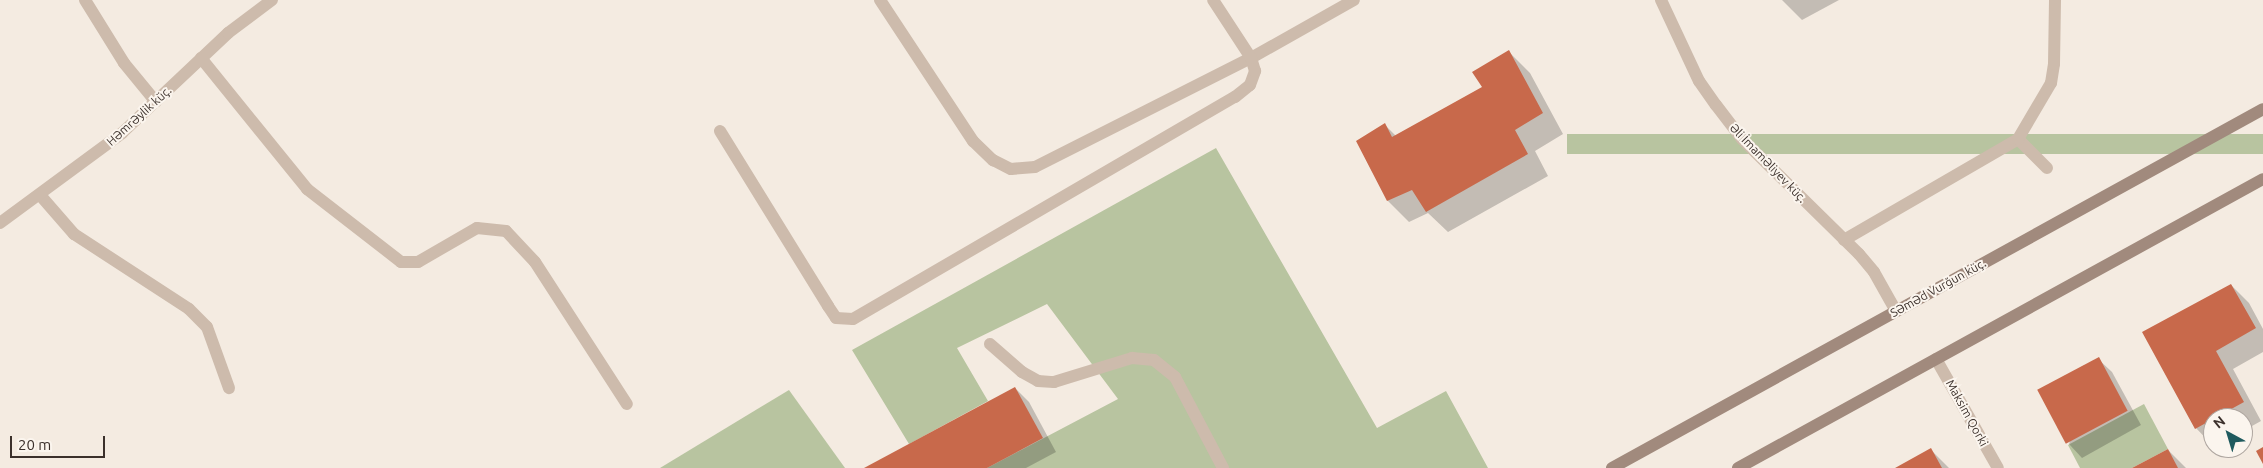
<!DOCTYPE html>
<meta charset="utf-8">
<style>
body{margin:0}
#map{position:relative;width:2263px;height:468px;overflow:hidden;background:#f4ebe1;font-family:Ubuntu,sans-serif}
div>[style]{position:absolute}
.green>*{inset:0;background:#b8c4a0;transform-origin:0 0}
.shadow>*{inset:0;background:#0003}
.building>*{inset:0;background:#c8694b;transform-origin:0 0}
.lane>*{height:12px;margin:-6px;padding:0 6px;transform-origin:6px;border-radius:6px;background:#cdbbac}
.street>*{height:12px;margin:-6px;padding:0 6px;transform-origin:6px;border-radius:6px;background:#cdbbac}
.secondary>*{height:12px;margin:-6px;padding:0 6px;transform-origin:6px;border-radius:6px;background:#a18a7d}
span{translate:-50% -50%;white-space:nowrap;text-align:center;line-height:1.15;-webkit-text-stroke:4px #fbf5ee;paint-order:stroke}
.street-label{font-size:12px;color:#3b302b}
.north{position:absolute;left:2203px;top:408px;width:50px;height:50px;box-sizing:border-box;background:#fbf5ee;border:1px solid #aea6a0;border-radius:50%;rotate:321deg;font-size:14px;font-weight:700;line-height:20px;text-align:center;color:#3b302b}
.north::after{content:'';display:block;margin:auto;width:18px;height:22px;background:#1f5a5e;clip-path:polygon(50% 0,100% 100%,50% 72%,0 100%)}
.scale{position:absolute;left:10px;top:436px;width:95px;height:22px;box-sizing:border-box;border:2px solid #3b302b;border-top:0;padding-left:6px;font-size:15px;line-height:18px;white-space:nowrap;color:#3b302b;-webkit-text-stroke:4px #fbf5ee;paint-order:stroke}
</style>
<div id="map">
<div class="green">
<i style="left:2263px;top:134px;width:20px;height:696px;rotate:90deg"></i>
<i style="clip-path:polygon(1216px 148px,1377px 428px,1446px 391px,1488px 468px,987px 468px,1118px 399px,1047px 304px,957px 348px,988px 401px,909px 444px,852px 350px)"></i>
<i style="clip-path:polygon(789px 390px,845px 468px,660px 468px)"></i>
<i style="clip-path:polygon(2144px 404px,2168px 449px,2132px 468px,2080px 468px,2068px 445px)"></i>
</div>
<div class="shadow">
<i style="clip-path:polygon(1782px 0,1839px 0,1802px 20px)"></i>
<i style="clip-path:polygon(1509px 52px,1530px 73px,1563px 134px,1535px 151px,1548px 176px,1448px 232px,1428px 213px,1409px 222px,1388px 201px,1357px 142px,1385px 125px,1396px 136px,1484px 88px)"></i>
<i style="clip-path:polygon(2231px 285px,2249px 303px,2263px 329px,2263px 352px,2233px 369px,2261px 421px,2243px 431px,2243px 418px,2213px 418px,2213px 446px,2196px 428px)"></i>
<i style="clip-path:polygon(2098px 359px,2112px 372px,2141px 425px,2082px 458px,2069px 444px)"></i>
<i style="clip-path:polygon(1015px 388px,1029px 402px,1056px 452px,1026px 468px,867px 468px)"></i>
<i style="clip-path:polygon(1931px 450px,1949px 468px,1898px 468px)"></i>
<i style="clip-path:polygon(2168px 450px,2186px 468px,2135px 468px)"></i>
</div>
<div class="building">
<i style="clip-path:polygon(1509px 50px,1543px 113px,1515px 130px,1528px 154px,1426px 212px,1412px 190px,1387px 201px,1356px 141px,1385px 123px,1392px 137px,1482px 87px,1472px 72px)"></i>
<i style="clip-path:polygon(2231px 284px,2256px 328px,2216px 351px,2244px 402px,2195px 429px,2142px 332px)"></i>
<i style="left:2099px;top:357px;width:61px;height:70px;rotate:62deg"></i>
<i style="clip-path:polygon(1015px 387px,1043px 438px,987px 468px,864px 468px)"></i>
<i style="clip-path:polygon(2263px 447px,2263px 464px,2256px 451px)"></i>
<i style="clip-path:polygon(1931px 448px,1942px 468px,1895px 468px)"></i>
<i style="clip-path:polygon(2168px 449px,2178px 468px,2132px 468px)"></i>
</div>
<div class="lane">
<i style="left:990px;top:344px;width:43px;rotate:41.2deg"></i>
<i style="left:1022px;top:372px;width:18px;rotate:29deg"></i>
<i style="left:1038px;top:381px;width:16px;rotate:4deg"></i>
<i style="left:1054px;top:382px;width:82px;rotate:-17.1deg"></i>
<i style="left:1132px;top:358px;width:22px;rotate:5deg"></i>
<i style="left:1154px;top:360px;width:27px;rotate:39deg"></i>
<i style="left:1175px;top:377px;width:103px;rotate:62.2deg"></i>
</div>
<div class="street">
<i style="left:85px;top:0;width:74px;rotate:58.2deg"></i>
<i style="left:124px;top:63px;width:50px;rotate:50.6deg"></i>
<i style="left:880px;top:0;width:169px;rotate:56.6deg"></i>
<i style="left:973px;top:141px;width:28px;rotate:44deg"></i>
<i style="left:993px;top:160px;width:20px;rotate:27deg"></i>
<i style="left:1011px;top:169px;width:24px;rotate:-5deg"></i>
<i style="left:1035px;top:167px;width:242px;rotate:-26.8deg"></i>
<i style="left:1251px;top:58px;width:118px;rotate:-29.4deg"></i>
<i style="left:1661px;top:0;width:89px;rotate:64.9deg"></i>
<i style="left:1699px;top:81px;width:29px;rotate:55deg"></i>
<i style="left:1716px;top:105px;width:43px;rotate:52.6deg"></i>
<i style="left:1742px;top:139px;width:164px;rotate:44.5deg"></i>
<i style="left:1859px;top:254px;width:23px;rotate:50deg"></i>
<i style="left:1874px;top:272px;width:45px;rotate:60.6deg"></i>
<i style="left:201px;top:58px;width:169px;rotate:51deg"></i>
<i style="left:307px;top:189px;width:119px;rotate:37.8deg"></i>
<i style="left:401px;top:262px;width:17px"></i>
<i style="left:418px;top:262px;width:68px;rotate:-30deg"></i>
<i style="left:477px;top:228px;width:29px;rotate:6deg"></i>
<i style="left:506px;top:231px;width:42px;rotate:46.9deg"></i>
<i style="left:535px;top:262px;width:169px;rotate:57.1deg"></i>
<i style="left:720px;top:131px;width:206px;rotate:58.3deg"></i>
<i style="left:828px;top:306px;width:14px;rotate:56deg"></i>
<i style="left:836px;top:318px;width:17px;rotate:3deg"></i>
<i style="left:853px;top:319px;width:442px;rotate:-30.2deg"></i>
<i style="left:1235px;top:97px;width:19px;rotate:-39deg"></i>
<i style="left:1250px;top:85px;width:15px;rotate:-70deg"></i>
<i style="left:1255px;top:71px;width:14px;rotate:-107deg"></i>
<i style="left:1251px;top:58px;width:69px;rotate:-123.2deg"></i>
<i style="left:2018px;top:139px;width:41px;rotate:45deg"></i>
<i style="left:40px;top:195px;width:52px;rotate:48.9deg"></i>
<i style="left:74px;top:234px;width:137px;rotate:33.1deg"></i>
<i style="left:189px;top:309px;width:25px;rotate:45deg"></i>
<i style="left:207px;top:327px;width:65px;rotate:70.2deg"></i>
<i style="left:0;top:223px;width:152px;rotate:-36.4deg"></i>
<i style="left:122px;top:133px;width:146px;rotate:-43.3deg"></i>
<i style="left:228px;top:33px;width:55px;rotate:-36.9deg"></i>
<i style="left:1844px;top:240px;width:201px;rotate:-30.1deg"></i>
<i style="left:2018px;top:139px;width:65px;rotate:-59.5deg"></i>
<i style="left:2051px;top:83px;width:19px;rotate:-81deg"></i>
<i style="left:2054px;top:64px;width:64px;rotate:-89.1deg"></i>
<i style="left:1936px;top:359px;width:125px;rotate:60.4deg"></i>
</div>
<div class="secondary">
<i style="left:1612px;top:468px;width:743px;rotate:-28.87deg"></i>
<i style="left:1738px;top:468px;width:599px;rotate:-28.83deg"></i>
</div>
<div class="street-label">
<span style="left:139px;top:116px;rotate:-42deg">Həmrəylik küç.</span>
<span style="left:1768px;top:163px;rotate:46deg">Əli İmaməliyev küç.</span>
<span style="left:1938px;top:288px;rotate:-29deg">Səməd Vurğun küç.</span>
<span style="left:1967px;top:413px;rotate:61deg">Maksim Qorki</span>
</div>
<div class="north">N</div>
<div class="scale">20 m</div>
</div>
